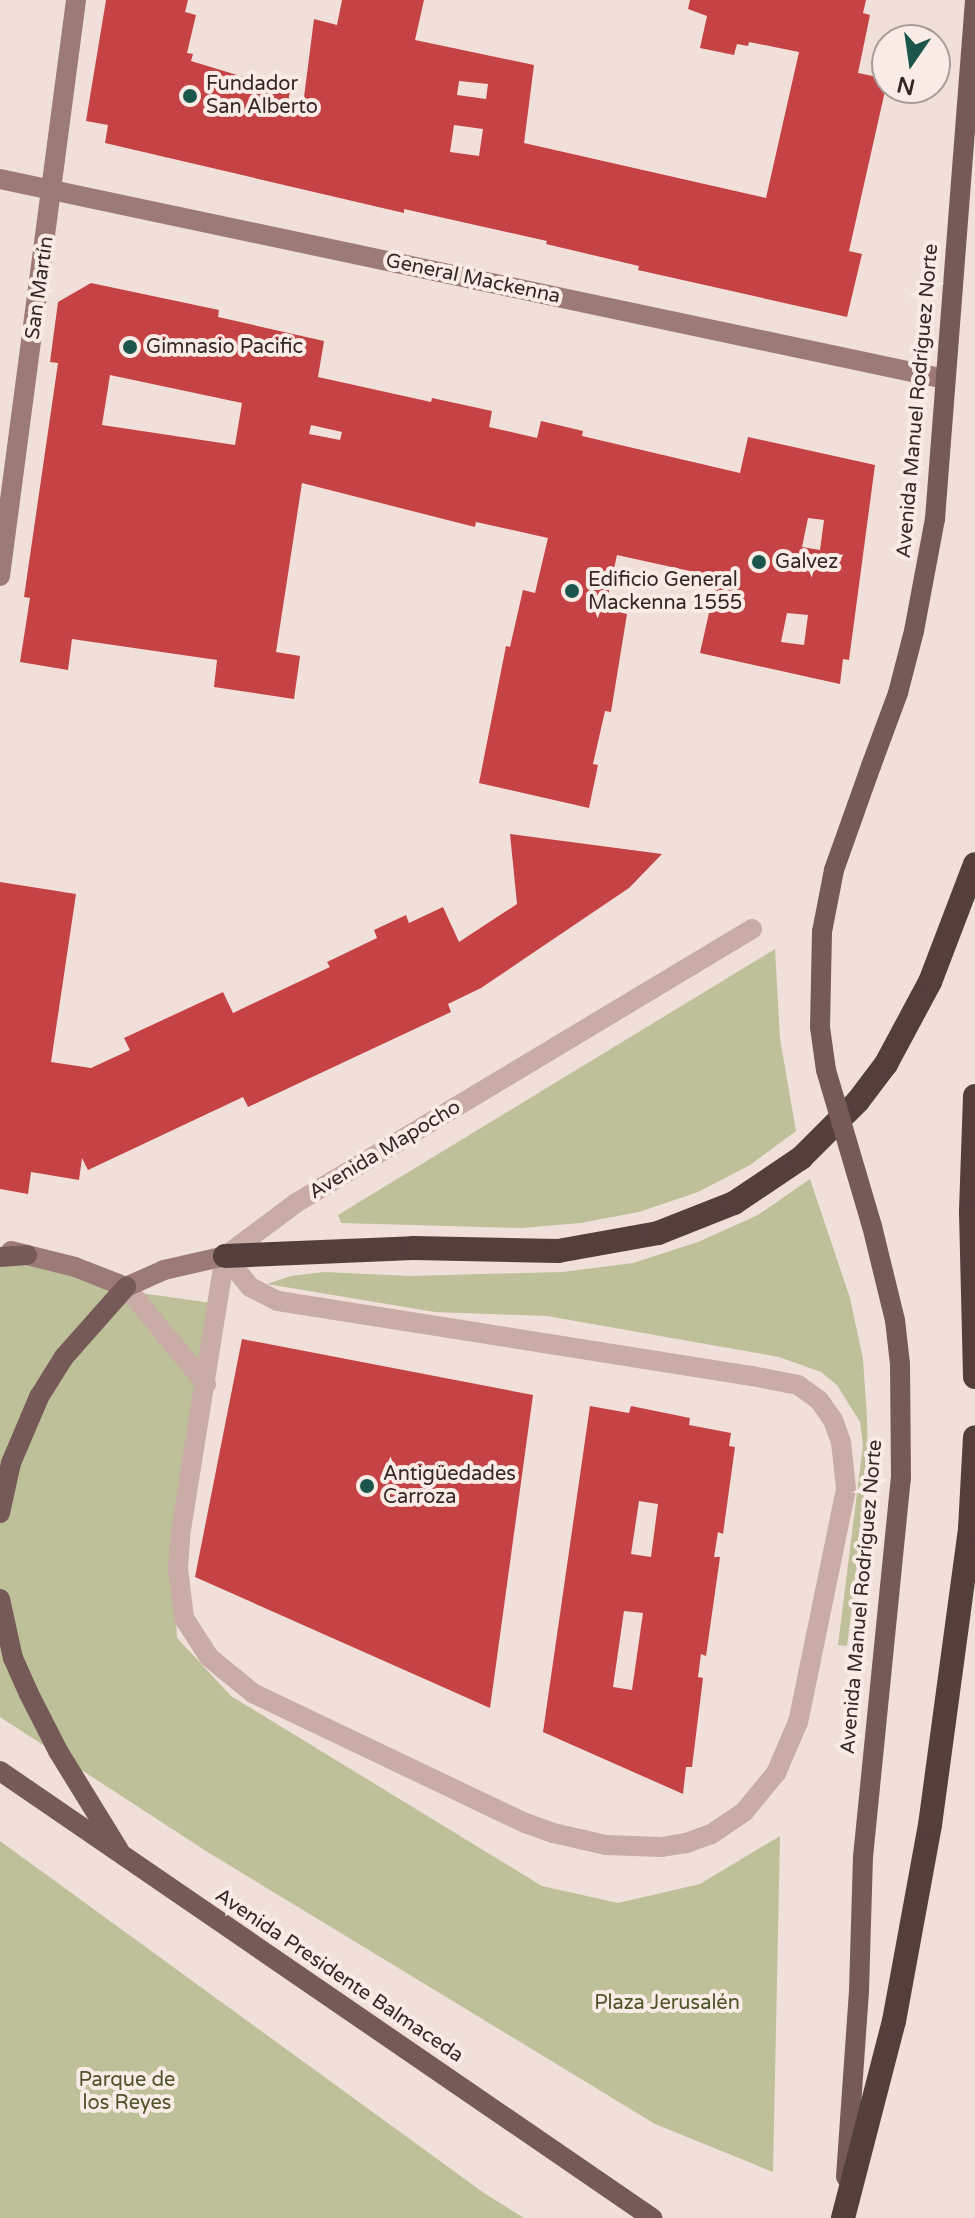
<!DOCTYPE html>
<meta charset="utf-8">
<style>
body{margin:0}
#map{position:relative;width:975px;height:2218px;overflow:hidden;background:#f1dfd9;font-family:"Varela Round",sans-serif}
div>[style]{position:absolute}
.green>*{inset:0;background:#bdc099}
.building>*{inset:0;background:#c54344}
.street>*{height:20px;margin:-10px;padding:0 10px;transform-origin:10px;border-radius:10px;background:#c9aca5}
.secondary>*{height:20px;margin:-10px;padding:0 10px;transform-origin:10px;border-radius:10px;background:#9c7b77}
.primary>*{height:20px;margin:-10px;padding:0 10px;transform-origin:10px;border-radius:10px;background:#765a57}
.highway>*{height:24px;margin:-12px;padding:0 12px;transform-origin:12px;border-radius:12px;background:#553f3d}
.primary-bridge>*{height:20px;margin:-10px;padding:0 10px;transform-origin:10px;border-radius:10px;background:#765a57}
.dots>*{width:22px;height:22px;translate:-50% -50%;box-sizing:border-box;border:4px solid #f9ebe5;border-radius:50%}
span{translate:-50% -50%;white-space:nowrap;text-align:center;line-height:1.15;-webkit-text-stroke:8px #f9ebe5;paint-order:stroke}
.poi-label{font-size:20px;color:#342726}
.left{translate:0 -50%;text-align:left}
.street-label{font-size:20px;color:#342726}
.park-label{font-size:20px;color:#4e532a}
.north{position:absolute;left:871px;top:24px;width:80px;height:80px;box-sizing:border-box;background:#f9ebe5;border:2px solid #aa9d99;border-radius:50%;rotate:193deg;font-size:22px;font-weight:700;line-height:32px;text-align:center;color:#342726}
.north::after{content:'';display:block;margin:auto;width:28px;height:36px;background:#1c554b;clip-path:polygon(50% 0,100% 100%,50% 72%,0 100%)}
</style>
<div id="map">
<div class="green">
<i style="clip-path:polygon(775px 949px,780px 1039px,796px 1131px,750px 1165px,698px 1192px,639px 1212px,580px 1223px,522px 1228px,341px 1223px,338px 1215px)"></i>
<i style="clip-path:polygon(810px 1179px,850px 1298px,863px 1359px,867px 1418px,868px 1475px,847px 1646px,838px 1645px,863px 1445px,860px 1422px,837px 1385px,821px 1372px,779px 1357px,547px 1316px,435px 1312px,267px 1284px,291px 1276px,324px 1272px,410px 1276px,562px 1272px,633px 1263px,698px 1242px,758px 1215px)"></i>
<i style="clip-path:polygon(0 1256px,119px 1290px,219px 1304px,172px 1544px,177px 1638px,231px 1696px,542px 1886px,618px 1903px,700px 1884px,780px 1836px,773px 2172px,655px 2124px,206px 1851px,0 1717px)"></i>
<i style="clip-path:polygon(0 1841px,484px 2193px,524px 2218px,0 2218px)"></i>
</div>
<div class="building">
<i style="clip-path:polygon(evenodd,106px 0,188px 0,185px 12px,196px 15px,187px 53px,193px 54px,191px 61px,290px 91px,288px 102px,303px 105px,314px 19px,337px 25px,342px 0,424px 0,415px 40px,534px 65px,524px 143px,766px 198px,799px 52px,749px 42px,748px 46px,737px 44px,734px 55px,700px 48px,707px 16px,688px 9px,690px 0,866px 0,863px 13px,870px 15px,858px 73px,887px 79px,887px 82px,849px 251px,862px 254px,847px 317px,638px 270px,639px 266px,546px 244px,547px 241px,404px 209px,404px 213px,105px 143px,108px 125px,86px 121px,106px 0,459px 81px,488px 84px,486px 99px,457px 95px,459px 81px,106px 0,454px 125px,483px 129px,479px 156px,450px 152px,454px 125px)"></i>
<i style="clip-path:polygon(evenodd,91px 283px,219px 310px,218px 317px,324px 341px,318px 377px,431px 402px,432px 398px,492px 411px,489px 427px,537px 438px,541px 421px,583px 431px,582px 436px,740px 473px,748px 437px,875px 465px,849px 660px,843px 659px,840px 684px,700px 653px,717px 577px,617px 555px,605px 609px,627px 614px,611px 712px,605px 711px,593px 764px,598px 765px,589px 808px,479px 783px,506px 646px,510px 647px,523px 590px,535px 593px,548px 538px,476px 522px,475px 527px,302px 483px,276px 652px,300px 656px,294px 699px,214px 687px,217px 660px,72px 639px,68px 670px,20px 662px,30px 598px,24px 597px,58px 363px,50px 362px,58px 302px,91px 283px,110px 375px,242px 403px,235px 445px,102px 425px,110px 375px,91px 283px,311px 425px,342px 432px,340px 440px,309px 434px,311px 425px,91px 283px,808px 518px,824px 520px,820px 550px,802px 547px,808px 518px,91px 283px,787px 613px,808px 615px,804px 645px,781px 642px,787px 613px)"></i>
<i style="clip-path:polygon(510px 834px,662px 854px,629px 888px,481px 988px,448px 1004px,451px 1012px,248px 1107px,243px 1097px,88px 1170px,82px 1158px,79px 1180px,31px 1172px,28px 1194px,0 1189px,0 882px,76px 894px,51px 1062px,91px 1068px,130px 1050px,124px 1038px,223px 992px,233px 1013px,330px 967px,327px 962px,377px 938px,374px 930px,406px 915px,409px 923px,443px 907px,459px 942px,517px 904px)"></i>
<i style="clip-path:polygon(242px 1339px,533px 1395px,490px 1708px,195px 1577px)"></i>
<i style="clip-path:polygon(evenodd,590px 1406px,629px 1413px,631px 1406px,690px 1418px,689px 1425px,731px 1433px,729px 1446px,735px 1447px,723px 1534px,718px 1532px,714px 1557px,720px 1557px,706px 1656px,701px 1654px,698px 1677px,703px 1678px,692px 1767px,686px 1767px,683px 1794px,543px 1732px,590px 1406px,639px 1501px,658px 1504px,651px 1557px,631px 1554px,639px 1501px,590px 1406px,624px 1611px,643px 1613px,632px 1690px,613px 1687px,624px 1611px)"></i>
</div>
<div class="street">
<i style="left:225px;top:1256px;width:40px;rotate:51deg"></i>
<i style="left:250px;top:1287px;width:31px;rotate:27deg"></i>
<i style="left:278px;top:1301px;width:480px;rotate:9deg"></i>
<i style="left:752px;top:1376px;width:47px;rotate:11.1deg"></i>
<i style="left:798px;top:1385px;width:26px;rotate:36deg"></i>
<i style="left:819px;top:1400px;width:24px;rotate:55deg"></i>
<i style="left:833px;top:1420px;width:23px;rotate:70deg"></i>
<i style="left:841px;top:1442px;width:47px;rotate:83.9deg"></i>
<i style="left:846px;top:1489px;width:238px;rotate:101.6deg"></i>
<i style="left:798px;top:1722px;width:56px;rotate:113.3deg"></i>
<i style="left:776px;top:1773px;width:50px;rotate:129.4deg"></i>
<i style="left:744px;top:1812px;width:40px;rotate:146deg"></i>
<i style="left:711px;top:1834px;width:27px;rotate:160deg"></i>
<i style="left:686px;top:1843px;width:24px;rotate:171deg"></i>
<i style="left:662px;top:1847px;width:56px;rotate:-178deg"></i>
<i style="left:606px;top:1845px;width:54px;rotate:-167.2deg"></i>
<i style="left:553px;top:1833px;width:30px;rotate:-160deg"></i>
<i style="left:525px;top:1823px;width:300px;rotate:-154.5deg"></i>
<i style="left:254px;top:1694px;width:58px;rotate:-140.6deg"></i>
<i style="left:209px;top:1657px;width:46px;rotate:-122.7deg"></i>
<i style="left:184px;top:1618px;width:50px;rotate:-96.8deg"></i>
<i style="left:178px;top:1568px;width:32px;rotate:-86deg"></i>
<i style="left:180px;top:1536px;width:284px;rotate:-80.9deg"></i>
<i style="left:225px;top:1256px;width:89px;rotate:-36.7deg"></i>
<i style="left:296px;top:1203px;width:532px;rotate:-31deg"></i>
<i style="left:126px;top:1287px;width:126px;rotate:50.5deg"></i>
</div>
<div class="secondary">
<i style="left:0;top:179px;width:966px;rotate:11.95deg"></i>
<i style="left:0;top:576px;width:581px;rotate:-82.48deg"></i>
<i style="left:11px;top:1251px;width:66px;rotate:14deg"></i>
<i style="left:75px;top:1267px;width:55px;rotate:21.4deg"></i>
<i style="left:126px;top:1287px;width:42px;rotate:-24.1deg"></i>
<i style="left:164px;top:1270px;width:63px;rotate:-12.9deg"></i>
</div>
<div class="primary">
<i style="left:871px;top:766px;width:78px;rotate:-69.7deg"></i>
<i style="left:898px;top:693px;width:64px;rotate:-75.5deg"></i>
<i style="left:914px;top:631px;width:114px;rotate:-79.4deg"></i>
<i style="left:935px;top:519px;width:521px;rotate:-85.59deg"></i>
<i style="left:0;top:1257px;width:27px;rotate:-4deg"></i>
<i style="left:0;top:1513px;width:51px;rotate:-77.6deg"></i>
<i style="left:11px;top:1463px;width:72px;rotate:-67deg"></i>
<i style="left:39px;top:1397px;width:47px;rotate:-58deg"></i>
<i style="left:64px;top:1357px;width:94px;rotate:-48.5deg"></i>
<i style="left:0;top:1599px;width:60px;rotate:77.6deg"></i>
<i style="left:13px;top:1658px;width:39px;rotate:66deg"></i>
<i style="left:29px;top:1694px;width:64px;rotate:63deg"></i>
<i style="left:58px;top:1751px;width:116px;rotate:58.4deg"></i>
<i style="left:0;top:1771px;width:791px;rotate:34.43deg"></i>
<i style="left:846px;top:2177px;width:186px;rotate:-86deg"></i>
<i style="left:859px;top:1991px;width:134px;rotate:-88.3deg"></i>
<i style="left:863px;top:1857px;width:381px;rotate:-84.3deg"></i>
<i style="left:901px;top:1478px;width:114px;rotate:-90.5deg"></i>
<i style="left:900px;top:1364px;width:44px;rotate:-96.5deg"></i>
</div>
<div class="highway">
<i style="left:975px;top:1096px;width:116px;rotate:92deg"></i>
<i style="left:971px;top:1212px;width:165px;rotate:88.6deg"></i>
<i style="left:225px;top:1256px;width:188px;rotate:-2.4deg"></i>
<i style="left:413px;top:1248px;width:145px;rotate:1.2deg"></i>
<i style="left:558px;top:1251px;width:102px;rotate:-10.2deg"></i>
<i style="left:658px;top:1233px;width:82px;rotate:-21.5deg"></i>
<i style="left:734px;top:1203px;width:81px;rotate:-33.9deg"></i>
<i style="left:801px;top:1158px;width:81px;rotate:-45deg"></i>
<i style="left:858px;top:1101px;width:46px;rotate:-52.9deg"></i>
<i style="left:886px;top:1064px;width:93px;rotate:-61.8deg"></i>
<i style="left:930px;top:982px;width:126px;rotate:-69.1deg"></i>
<i style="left:843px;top:2218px;width:203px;rotate:-75.5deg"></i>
<i style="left:894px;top:2021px;width:199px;rotate:-79.6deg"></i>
<i style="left:930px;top:1825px;width:299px;rotate:-82.3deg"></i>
<i style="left:970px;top:1529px;width:92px;rotate:-86.9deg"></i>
</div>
<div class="primary-bridge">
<i style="left:871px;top:766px;width:110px;rotate:109.6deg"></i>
<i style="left:834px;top:870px;width:63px;rotate:101deg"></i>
<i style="left:822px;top:932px;width:95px;rotate:91.2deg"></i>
<i style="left:820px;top:1027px;width:43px;rotate:82.1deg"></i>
<i style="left:826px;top:1070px;width:163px;rotate:73.6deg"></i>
<i style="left:872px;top:1226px;width:97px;rotate:76.3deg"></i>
</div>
<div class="dots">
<i style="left:190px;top:96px;background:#1c554b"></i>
<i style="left:130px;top:347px;background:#1c554b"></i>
<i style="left:759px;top:562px;background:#1c554b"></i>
<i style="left:572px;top:591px;background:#1c554b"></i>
<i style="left:367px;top:1486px;background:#1c554b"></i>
</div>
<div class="poi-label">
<span class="left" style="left:206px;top:96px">Fundador<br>San Alberto</span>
<span class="left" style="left:146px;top:347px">Gimnasio Pacific</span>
<span class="left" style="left:775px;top:562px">Galvez</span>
<span class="left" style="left:588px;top:592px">Edificio General<br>Mackenna 1555</span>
<span class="left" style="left:383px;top:1486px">Antigüedades<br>Carroza</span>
</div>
<div class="street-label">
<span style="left:473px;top:279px;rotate:12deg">General Mackenna</span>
<span style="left:40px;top:288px;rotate:-82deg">San Martín</span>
<span style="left:918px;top:401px;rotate:-85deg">Avenida Manuel Rodríguez Norte</span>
<span style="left:385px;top:1150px;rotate:-31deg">Avenida Mapocho</span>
<span style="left:862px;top:1597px;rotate:-85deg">Avenida Manuel Rodríguez Norte</span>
<span style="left:339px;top:1976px;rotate:34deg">Avenida Presidente Balmaceda</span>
</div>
<div class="park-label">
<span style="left:667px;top:2003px">Plaza Jerusalén</span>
<span style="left:127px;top:2092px">Parque de<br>los Reyes</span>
</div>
<div class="north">N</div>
</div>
